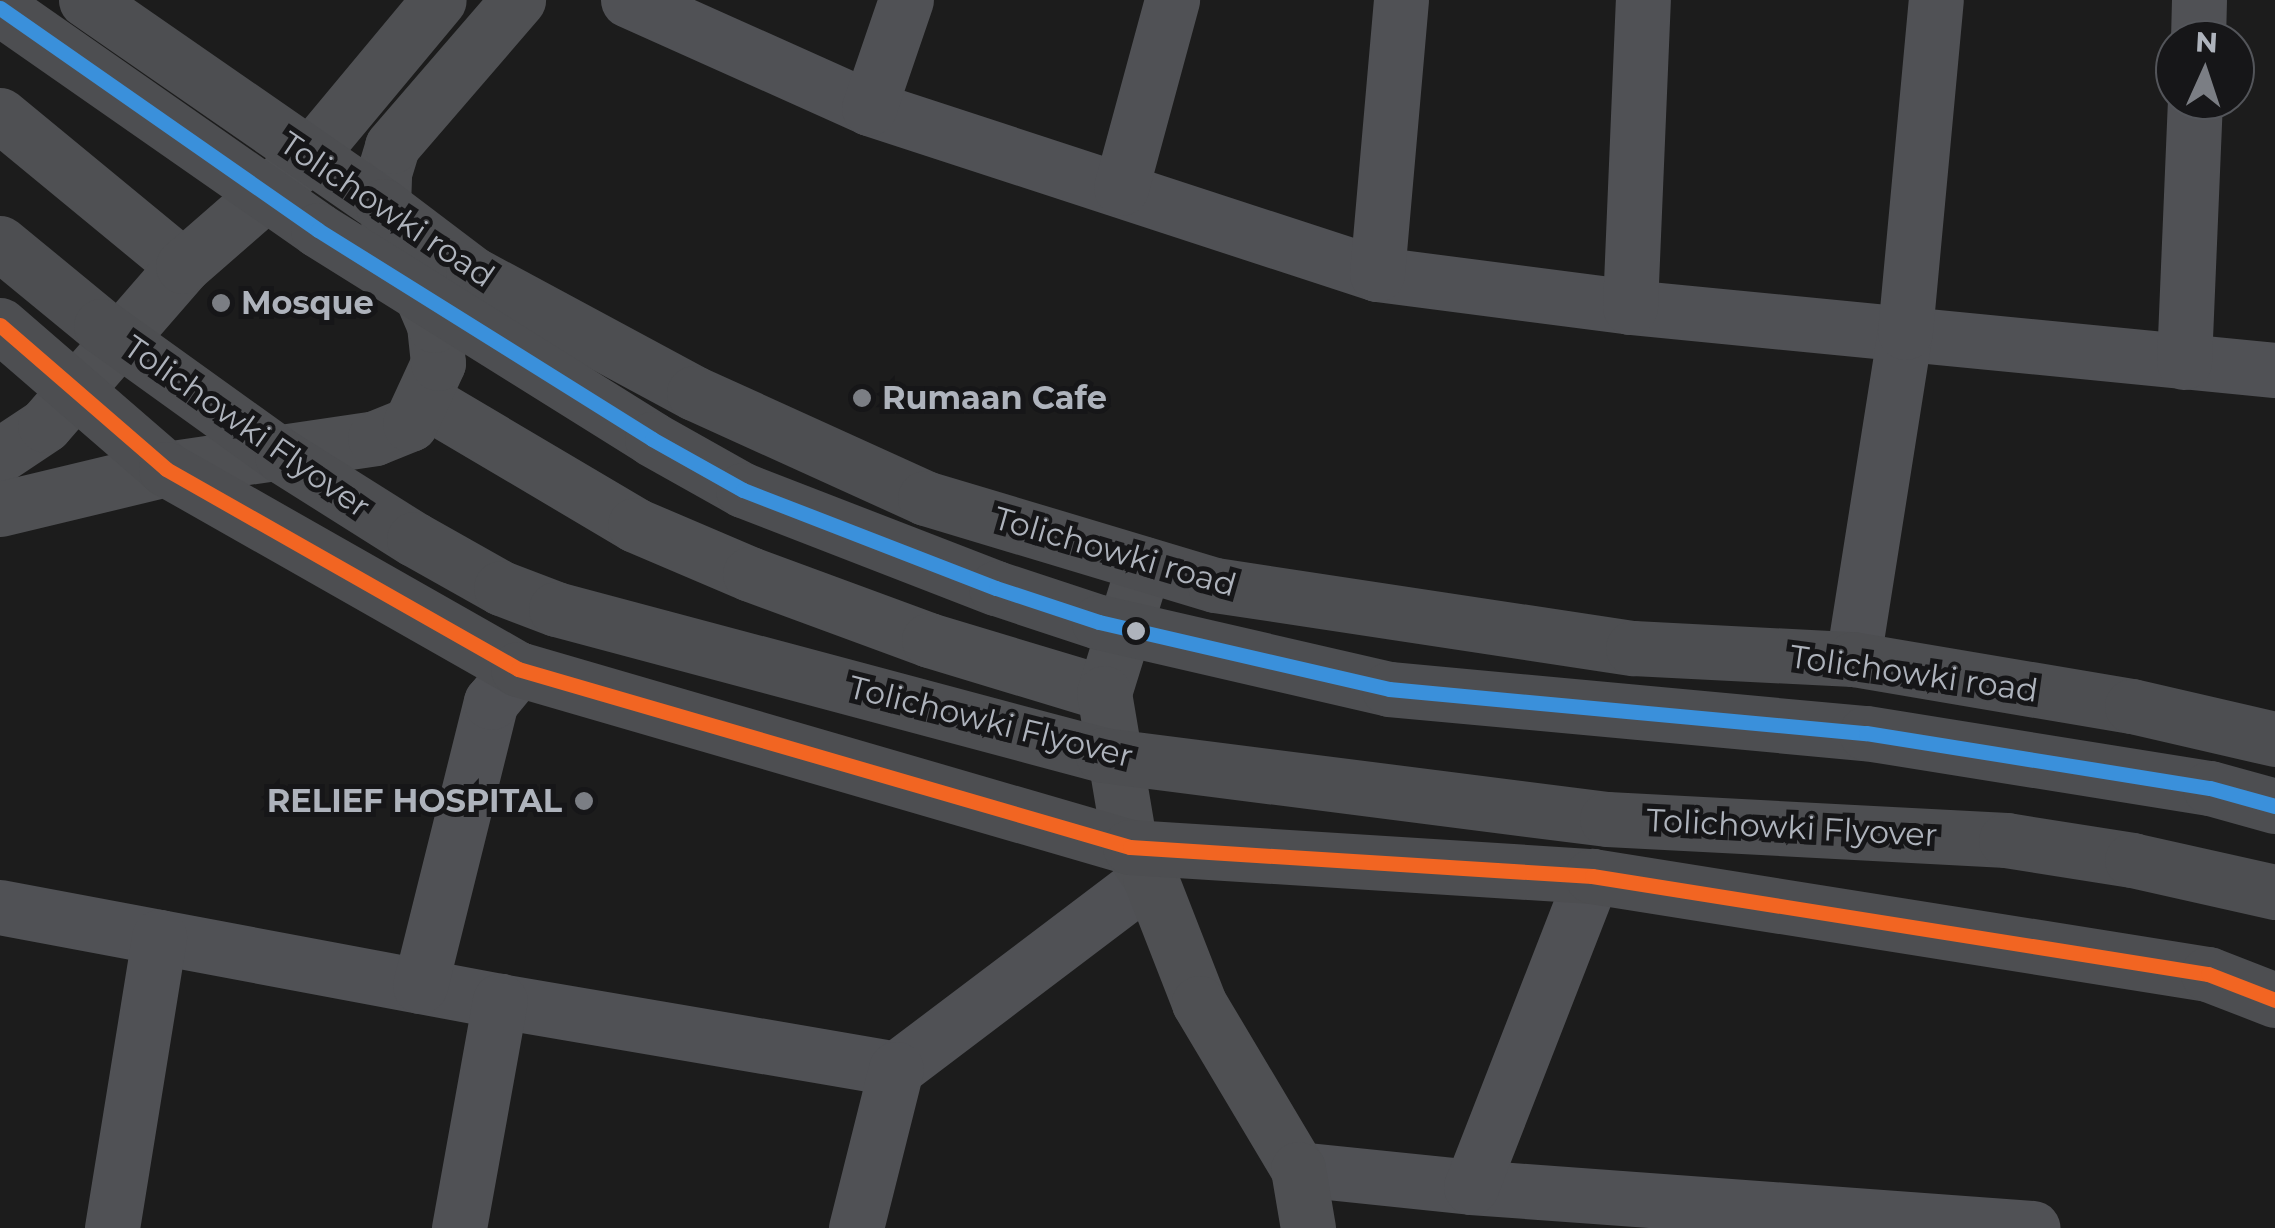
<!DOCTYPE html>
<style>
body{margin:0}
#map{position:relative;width:2275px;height:1228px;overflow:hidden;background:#1c1c1c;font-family:Montserrat,sans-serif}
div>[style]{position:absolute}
.street>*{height:55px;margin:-27.5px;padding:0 27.5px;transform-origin:27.5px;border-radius:27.5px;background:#505155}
.secondary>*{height:55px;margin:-27.5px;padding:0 27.5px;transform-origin:27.5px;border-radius:27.5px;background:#4f5053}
.primary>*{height:55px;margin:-27.5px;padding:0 27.5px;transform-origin:27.5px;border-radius:27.5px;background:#4d4e51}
.primary-bridge>*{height:55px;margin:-27.5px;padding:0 27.5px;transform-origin:27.5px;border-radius:27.5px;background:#4d4e51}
.bus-1>*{height:15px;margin:-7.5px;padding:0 7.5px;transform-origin:7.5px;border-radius:7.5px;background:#3a90db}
.bus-2>*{height:15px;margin:-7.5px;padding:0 7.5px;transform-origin:7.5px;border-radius:7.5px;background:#f26522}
.dots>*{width:28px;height:28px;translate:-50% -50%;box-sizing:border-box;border:5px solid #161618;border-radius:50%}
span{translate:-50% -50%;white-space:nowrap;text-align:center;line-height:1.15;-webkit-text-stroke:10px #161618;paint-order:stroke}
.street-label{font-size:32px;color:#aeb3bc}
.poi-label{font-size:32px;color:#aeb3bc;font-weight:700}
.left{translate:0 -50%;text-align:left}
.right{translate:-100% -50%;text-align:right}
.north{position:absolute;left:2155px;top:20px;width:100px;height:100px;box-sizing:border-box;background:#161618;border:2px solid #53555a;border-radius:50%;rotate:3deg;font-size:28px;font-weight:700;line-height:40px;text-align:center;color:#aeb3bc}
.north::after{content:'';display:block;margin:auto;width:35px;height:45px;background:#7b7e84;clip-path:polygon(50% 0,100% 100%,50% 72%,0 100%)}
</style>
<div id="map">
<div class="street">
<i style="left:628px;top:0;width:264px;rotate:24.1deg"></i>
<i style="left:869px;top:108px;width:534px;rotate:18.1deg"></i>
<i style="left:1377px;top:274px;width:255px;rotate:7.4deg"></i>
<i style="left:1630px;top:307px;width:648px;rotate:5.58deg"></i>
<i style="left:2198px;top:40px;width:40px;rotate:-88.6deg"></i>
<i style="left:869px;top:108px;width:114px;rotate:-71.1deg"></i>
<i style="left:1121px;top:188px;width:195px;rotate:-74.8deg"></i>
<i style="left:1377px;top:274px;width:275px;rotate:-85deg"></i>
<i style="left:1630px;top:307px;width:307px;rotate:-87.6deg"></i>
<i style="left:2184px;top:362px;width:262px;rotate:-87.6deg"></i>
<i style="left:1853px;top:659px;width:331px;rotate:-81deg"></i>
<i style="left:1905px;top:332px;width:333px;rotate:-84.7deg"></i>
<i style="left:0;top:907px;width:509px;rotate:10.65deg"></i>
<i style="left:500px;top:1001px;width:402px;rotate:9.7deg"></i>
<i style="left:896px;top:1069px;width:318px;rotate:-37.1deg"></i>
<i style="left:420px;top:986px;width:293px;rotate:-76deg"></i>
<i style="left:491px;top:702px;width:43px;rotate:-50.7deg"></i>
<i style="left:1298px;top:1169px;width:174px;rotate:5.9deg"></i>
<i style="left:1471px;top:1187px;width:563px;rotate:4.17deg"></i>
<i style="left:1471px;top:1187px;width:334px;rotate:-68.7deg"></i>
<i style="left:112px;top:1228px;width:295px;rotate:-80.8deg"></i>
<i style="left:459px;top:1228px;width:231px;rotate:-79.8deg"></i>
<i style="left:856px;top:1228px;width:164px;rotate:-75.9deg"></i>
</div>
<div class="secondary">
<i style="left:0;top:115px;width:237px;rotate:39.5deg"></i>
<i style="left:424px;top:400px;width:245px;rotate:30.6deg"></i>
<i style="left:635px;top:525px;width:125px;rotate:23.1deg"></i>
<i style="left:750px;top:574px;width:191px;rotate:20.2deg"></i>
<i style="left:929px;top:640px;width:183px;rotate:16.8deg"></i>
<i style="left:0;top:455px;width:54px;rotate:-33.7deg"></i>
<i style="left:45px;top:425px;width:211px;rotate:-49deg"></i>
<i style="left:183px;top:266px;width:166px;rotate:-41.1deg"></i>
<i style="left:308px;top:157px;width:204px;rotate:-50.2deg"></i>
<i style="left:0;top:509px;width:171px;rotate:-13.5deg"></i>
<i style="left:166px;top:469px;width:211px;rotate:-8.4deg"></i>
<i style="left:375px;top:438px;width:38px;rotate:-22deg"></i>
<i style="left:410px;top:424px;width:67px;rotate:-65.3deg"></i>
<i style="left:438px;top:363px;width:38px;rotate:-96deg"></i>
<i style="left:434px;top:325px;width:129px;rotate:-113.2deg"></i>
<i style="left:383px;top:206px;width:33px;rotate:-88deg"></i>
<i style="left:384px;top:173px;width:28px;rotate:-73deg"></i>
<i style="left:392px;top:146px;width:193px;rotate:-49.2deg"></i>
<i style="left:1144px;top:564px;width:135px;rotate:107.2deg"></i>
<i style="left:1104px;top:693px;width:156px;rotate:80.4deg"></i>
<i style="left:1130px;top:847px;width:36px;rotate:56deg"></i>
<i style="left:1150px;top:877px;width:135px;rotate:68.7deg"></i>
<i style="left:1199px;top:1003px;width:193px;rotate:59.2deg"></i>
<i style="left:1298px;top:1169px;width:60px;rotate:80.4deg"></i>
</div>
<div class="primary">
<i style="left:86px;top:0;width:361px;rotate:34.7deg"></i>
<i style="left:383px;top:206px;width:113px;rotate:37.1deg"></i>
<i style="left:473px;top:274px;width:251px;rotate:28.3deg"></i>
<i style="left:694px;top:393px;width:254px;rotate:24.4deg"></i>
<i style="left:925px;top:498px;width:303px;rotate:16.7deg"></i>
<i style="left:1215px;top:585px;width:423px;rotate:8.6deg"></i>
<i style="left:1633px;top:648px;width:220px;rotate:2.9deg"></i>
<i style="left:1853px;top:659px;width:283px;rotate:9.6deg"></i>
<i style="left:2132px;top:706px;width:147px;rotate:13deg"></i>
<i style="left:0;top:325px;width:220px;rotate:40.9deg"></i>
<i style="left:166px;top:469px;width:405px;rotate:29.6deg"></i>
<i style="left:518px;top:669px;width:637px;rotate:16.22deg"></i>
<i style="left:1130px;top:847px;width:463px;rotate:3.6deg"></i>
<i style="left:1592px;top:876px;width:624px;rotate:9.04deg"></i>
<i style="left:2208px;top:974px;width:72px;rotate:21.2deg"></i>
</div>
<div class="primary-bridge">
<i style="left:0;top:8px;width:388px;rotate:34.9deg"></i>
<i style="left:318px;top:230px;width:394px;rotate:32deg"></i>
<i style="left:652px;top:439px;width:104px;rotate:29.3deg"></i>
<i style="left:743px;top:490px;width:271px;rotate:21.2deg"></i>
<i style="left:996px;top:588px;width:108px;rotate:18.3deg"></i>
<i style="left:1099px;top:622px;width:298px;rotate:13deg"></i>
<i style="left:1389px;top:689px;width:479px;rotate:5.3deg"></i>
<i style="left:1866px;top:733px;width:348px;rotate:9.1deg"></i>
<i style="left:2210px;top:788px;width:67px;rotate:15.5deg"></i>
<i style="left:0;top:243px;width:131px;rotate:39.4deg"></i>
<i style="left:101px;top:326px;width:223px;rotate:35.7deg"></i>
<i style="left:282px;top:456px;width:156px;rotate:32.2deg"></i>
<i style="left:414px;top:539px;width:100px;rotate:29.4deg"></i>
<i style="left:501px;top:588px;width:59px;rotate:20.9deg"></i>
<i style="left:556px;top:609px;width:566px;rotate:14.94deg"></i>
<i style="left:1103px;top:755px;width:508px;rotate:7.24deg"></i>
<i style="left:1607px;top:819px;width:400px;rotate:3deg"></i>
<i style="left:2006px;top:840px;width:128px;rotate:9deg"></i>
<i style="left:2132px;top:860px;width:147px;rotate:12.6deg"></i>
</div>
<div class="bus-1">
<i style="left:0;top:8px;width:388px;rotate:34.9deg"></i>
<i style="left:318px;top:230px;width:394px;rotate:32deg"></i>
<i style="left:652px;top:439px;width:104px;rotate:29.3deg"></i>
<i style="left:743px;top:490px;width:271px;rotate:21.2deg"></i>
<i style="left:996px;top:588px;width:108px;rotate:18.3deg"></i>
<i style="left:1099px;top:622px;width:298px;rotate:13deg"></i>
<i style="left:1389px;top:689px;width:479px;rotate:5.3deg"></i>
<i style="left:1866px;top:733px;width:348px;rotate:9.1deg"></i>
<i style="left:2210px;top:788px;width:67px;rotate:15.5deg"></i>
</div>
<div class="bus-2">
<i style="left:0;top:325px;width:220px;rotate:40.9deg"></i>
<i style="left:166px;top:469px;width:405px;rotate:29.6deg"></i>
<i style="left:518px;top:669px;width:637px;rotate:16.22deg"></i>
<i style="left:1130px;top:847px;width:463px;rotate:3.6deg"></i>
<i style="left:1592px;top:876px;width:624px;rotate:9.04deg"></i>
<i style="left:2208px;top:974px;width:72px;rotate:21.2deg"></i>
</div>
<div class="dots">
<i style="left:221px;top:303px;background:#7b7e84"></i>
<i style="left:862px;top:398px;background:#7b7e84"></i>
<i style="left:1136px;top:631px;background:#aeb3bc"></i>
<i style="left:584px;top:801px;background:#7b7e84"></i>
</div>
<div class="street-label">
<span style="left:387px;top:210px;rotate:34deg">Tolichowki road</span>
<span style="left:247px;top:427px;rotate:35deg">Tolichowki Flyover</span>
<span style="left:1115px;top:552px;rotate:16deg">Tolichowki road</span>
<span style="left:1914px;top:674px;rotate:8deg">Tolichowki road</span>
<span style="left:991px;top:722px;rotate:14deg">Tolichowki Flyover</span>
<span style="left:1792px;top:828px;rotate:3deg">Tolichowki Flyover</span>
</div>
<div class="poi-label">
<span class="left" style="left:241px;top:303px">Mosque</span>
<span class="left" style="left:882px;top:398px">Rumaan Cafe</span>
<span class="right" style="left:562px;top:801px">RELIEF HOSPITAL</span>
</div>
<div class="north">N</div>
</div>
